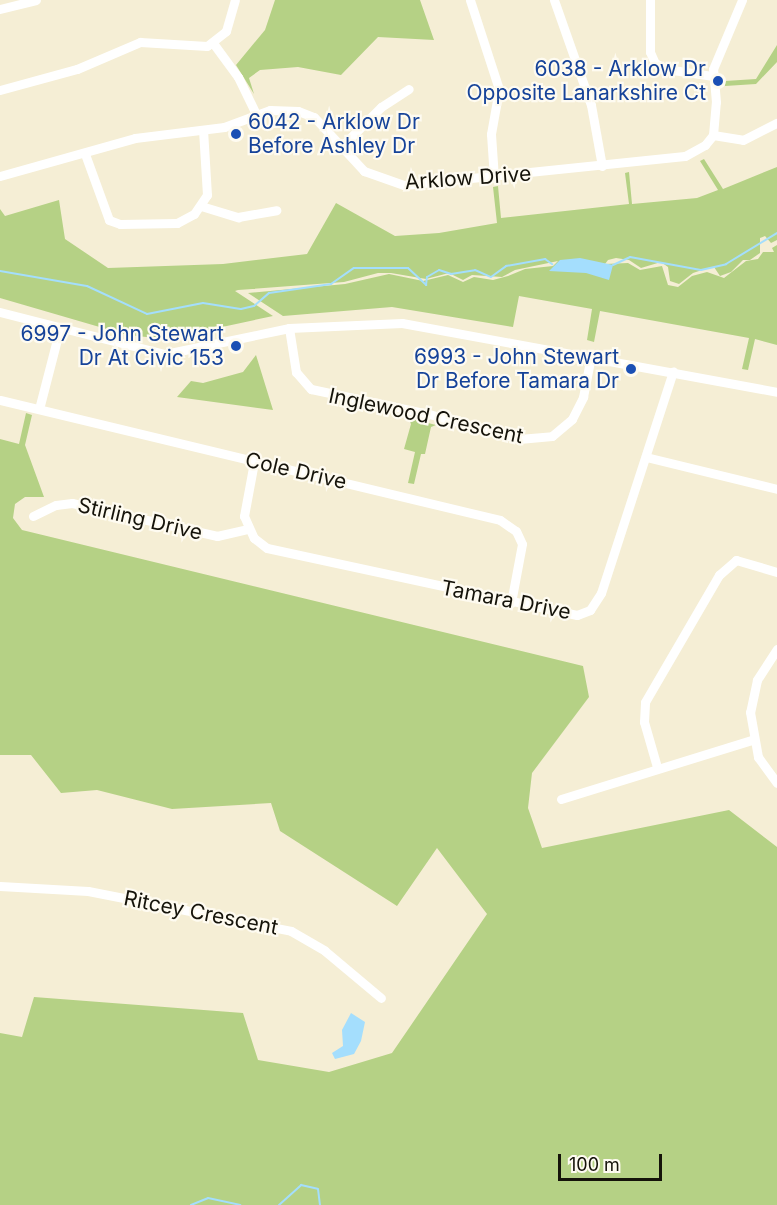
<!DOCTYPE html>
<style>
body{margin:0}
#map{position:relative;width:777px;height:1205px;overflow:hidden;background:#f5eed5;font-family:Inter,sans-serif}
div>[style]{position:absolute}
.green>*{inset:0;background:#b5d185}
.water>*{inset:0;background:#a4defd}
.stream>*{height:2px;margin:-1px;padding:0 1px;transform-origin:1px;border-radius:1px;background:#a4defd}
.minor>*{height:9px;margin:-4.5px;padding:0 4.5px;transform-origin:4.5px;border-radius:4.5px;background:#fff}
.dots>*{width:16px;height:16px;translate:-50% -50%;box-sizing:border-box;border:3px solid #fefbf1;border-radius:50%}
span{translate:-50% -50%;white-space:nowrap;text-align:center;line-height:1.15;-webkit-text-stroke:4.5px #fefbf1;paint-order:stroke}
.transit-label{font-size:21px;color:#164399}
.right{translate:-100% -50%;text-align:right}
.left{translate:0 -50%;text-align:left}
.street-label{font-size:21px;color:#15130a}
.scale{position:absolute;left:558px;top:1154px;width:104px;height:27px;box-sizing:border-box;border:3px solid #15130a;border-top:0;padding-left:8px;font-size:18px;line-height:21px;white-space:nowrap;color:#15130a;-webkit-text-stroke:4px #fefbf1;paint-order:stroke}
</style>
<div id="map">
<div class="green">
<i style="clip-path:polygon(275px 0,420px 0,434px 40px,378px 37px,341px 75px,298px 67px,260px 70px,249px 78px,254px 94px,236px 65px,265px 30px)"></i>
<i style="clip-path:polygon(777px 45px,777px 62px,756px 84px,725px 86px,725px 81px,756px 79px)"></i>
<i style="clip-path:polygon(704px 159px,723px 189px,777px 167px,777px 240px,771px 243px,765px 236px,760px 238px,760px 253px,750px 260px,743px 260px,731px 272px,720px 276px,714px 267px,708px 268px,693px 273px,679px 284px,670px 281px,668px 267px,661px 262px,641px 268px,629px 260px,616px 258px,608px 260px,605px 264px,628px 263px,640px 270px,662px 266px,668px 285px,678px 287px,692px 276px,707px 272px,724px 278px,746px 261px,758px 259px,763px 252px,774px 252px,772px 248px,777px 245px,777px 345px,755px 339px,748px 370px,742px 369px,749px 338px,600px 311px,594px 342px,587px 340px,592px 309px,519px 296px,513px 327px,392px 307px,283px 316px,248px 293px,345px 284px,389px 274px,423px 281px,448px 275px,463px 282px,474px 277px,493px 280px,508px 276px,525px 269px,553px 266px,558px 261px,515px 270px,502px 277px,472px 275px,463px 280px,449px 273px,426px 279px,391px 273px,378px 273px,344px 282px,238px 290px,235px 291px,273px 316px,166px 339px,127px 335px,0 298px,0 209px,5px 216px,59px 200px,65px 239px,108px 268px,223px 264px,307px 254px,336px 203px,395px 236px,439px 233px,497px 223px,493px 187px,498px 186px,501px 218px,629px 204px,625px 173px,629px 172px,632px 204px,697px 198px,718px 190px,700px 161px)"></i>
<i style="clip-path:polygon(256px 355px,273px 410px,177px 397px,191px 381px,203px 383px,243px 372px)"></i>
<i style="clip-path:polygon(26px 413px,32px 415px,25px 445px,44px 497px,25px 497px,15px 504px,13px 518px,22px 530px,583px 666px,589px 697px,532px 773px,528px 808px,542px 848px,729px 810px,777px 847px,777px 1205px,0 1205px,0 1033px,22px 1037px,34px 997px,243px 1013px,258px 1060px,329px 1072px,392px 1053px,487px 914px,437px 848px,397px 906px,280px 831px,271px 803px,172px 809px,97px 790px,61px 793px,31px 755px,0 755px,0 439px,19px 444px)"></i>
<i style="clip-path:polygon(408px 418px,436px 425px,431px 427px,425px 454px,421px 454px,414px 484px,408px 483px,415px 452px,404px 449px,411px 424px)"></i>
</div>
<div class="water">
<i style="clip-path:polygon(580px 258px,613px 265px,609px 280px,586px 273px,549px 271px,560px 260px)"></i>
<i style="clip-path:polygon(351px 1013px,365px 1022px,361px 1041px,354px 1054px,335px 1059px,332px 1053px,343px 1046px,342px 1030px)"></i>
</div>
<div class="stream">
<i style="left:613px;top:265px;width:19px;rotate:-25deg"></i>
<i style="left:630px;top:257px;width:72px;rotate:10.4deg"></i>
<i style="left:701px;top:270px;width:26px;rotate:-13deg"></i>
<i style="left:726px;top:264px;width:60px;rotate:-31.3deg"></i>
<i style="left:0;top:271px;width:88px;rotate:9.8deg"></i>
<i style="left:87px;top:286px;width:66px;rotate:25deg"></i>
<i style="left:147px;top:314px;width:57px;rotate:-11.1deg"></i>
<i style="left:203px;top:303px;width:38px;rotate:9deg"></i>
<i style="left:241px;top:309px;width:13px;rotate:-13deg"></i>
<i style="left:254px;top:306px;width:20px;rotate:-41deg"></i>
<i style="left:269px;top:293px;width:63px;rotate:-8.3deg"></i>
<i style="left:331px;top:284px;width:28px;rotate:-35deg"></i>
<i style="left:354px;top:268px;width:54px"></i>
<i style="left:408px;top:268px;width:25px;rotate:43deg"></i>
<i style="left:426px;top:285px;width:8px;rotate:-83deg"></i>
<i style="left:427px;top:277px;width:14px;rotate:-30deg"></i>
<i style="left:439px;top:270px;width:13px;rotate:18deg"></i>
<i style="left:451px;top:274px;width:24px;rotate:-9deg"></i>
<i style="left:475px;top:270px;width:17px;rotate:24deg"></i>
<i style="left:491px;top:277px;width:19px;rotate:-36deg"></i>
<i style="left:506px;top:266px;width:40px;rotate:-10deg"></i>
<i style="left:545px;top:259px;width:9px;rotate:36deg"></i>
<i style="left:191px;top:1205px;width:18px;rotate:-22deg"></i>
<i style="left:208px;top:1198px;width:33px;rotate:12deg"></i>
<i style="left:279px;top:1205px;width:30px;rotate:-42deg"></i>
<i style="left:301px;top:1185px;width:17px;rotate:13deg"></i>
<i style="left:318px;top:1189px;width:16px;rotate:83deg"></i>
</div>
<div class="minor">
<i style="left:470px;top:0;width:94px;rotate:72deg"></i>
<i style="left:499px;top:89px;width:46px;rotate:100.1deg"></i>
<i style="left:491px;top:134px;width:44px;rotate:86.1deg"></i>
<i style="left:554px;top:0;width:111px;rotate:70.6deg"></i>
<i style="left:591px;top:105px;width:62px;rotate:79.8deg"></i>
<i style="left:650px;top:0;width:52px;rotate:90deg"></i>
<i style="left:650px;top:52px;width:12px;rotate:66deg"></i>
<i style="left:655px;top:63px;width:13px;rotate:29deg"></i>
<i style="left:666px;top:69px;width:48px;rotate:8.5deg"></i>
<i style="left:0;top:9px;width:37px;rotate:-14deg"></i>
<i style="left:213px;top:43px;width:42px;rotate:53.7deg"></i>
<i style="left:238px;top:77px;width:41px;rotate:64.1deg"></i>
<i style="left:0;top:90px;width:80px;rotate:-15.3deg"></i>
<i style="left:77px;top:69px;width:69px;rotate:-23.2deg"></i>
<i style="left:140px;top:42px;width:67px;rotate:3.4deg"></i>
<i style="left:207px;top:46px;width:24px;rotate:-38deg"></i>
<i style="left:226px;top:31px;width:32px;rotate:-74deg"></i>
<i style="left:713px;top:135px;width:30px;rotate:9deg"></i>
<i style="left:743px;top:140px;width:38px;rotate:-27deg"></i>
<i style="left:341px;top:147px;width:57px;rotate:-45deg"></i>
<i style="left:381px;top:107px;width:33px;rotate:-33deg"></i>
<i style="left:85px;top:154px;width:70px;rotate:70deg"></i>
<i style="left:109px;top:220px;width:12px;rotate:20deg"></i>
<i style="left:120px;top:224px;width:57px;rotate:-1deg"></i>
<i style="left:177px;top:223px;width:19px;rotate:-28deg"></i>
<i style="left:194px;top:214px;width:23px;rotate:-56deg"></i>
<i style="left:207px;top:195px;width:65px;rotate:-93.5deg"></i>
<i style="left:0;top:176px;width:140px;rotate:-15.7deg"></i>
<i style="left:135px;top:138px;width:90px;rotate:-7deg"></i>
<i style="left:224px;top:127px;width:49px;rotate:-20.3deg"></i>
<i style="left:270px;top:110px;width:28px;rotate:2deg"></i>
<i style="left:298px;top:111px;width:17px;rotate:21deg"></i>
<i style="left:314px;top:117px;width:74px;rotate:47.2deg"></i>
<i style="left:364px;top:171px;width:42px;rotate:19.3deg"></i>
<i style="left:404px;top:185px;width:282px;rotate:-5.9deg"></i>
<i style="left:685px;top:156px;width:23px;rotate:-29deg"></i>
<i style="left:705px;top:145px;width:13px;rotate:-51deg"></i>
<i style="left:713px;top:135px;width:33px;rotate:-85deg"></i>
<i style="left:716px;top:102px;width:33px;rotate:-95deg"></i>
<i style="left:713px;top:69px;width:75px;rotate:-67.2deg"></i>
<i style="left:201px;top:206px;width:39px;rotate:17deg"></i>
<i style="left:238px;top:217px;width:39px;rotate:-10deg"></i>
<i style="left:0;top:312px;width:170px;rotate:14.3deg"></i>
<i style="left:165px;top:354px;width:127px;rotate:-11.8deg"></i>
<i style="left:289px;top:328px;width:113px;rotate:-2.5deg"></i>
<i style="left:402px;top:323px;width:381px;rotate:10.4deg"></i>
<i style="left:289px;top:328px;width:45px;rotate:81deg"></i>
<i style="left:296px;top:372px;width:23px;rotate:49deg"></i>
<i style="left:311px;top:389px;width:121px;rotate:12deg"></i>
<i style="left:429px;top:414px;width:93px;rotate:15.5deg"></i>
<i style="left:519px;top:439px;width:33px;rotate:-5deg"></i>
<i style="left:552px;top:436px;width:26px;rotate:-40deg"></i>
<i style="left:572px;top:419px;width:25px;rotate:-63deg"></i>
<i style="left:583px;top:397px;width:42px;rotate:-79deg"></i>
<i style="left:0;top:400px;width:514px;rotate:13.5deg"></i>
<i style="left:500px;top:520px;width:19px;rotate:35deg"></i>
<i style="left:516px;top:531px;width:14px;rotate:65deg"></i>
<i style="left:522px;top:544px;width:60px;rotate:100.6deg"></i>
<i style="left:39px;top:409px;width:84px;rotate:-75.5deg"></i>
<i style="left:646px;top:457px;width:135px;rotate:13.7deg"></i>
<i style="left:254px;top:462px;width:55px;rotate:100.5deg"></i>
<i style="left:244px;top:516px;width:24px;rotate:66deg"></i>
<i style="left:254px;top:538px;width:16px;rotate:38deg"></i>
<i style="left:267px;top:548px;width:317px;rotate:12.2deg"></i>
<i style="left:577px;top:615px;width:14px;rotate:-21deg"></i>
<i style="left:590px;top:610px;width:20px;rotate:-57deg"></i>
<i style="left:601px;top:593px;width:233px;rotate:-72deg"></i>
<i style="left:33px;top:516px;width:25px;rotate:-26deg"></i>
<i style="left:56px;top:505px;width:16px;rotate:-7deg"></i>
<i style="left:72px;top:503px;width:149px;rotate:12.8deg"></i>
<i style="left:217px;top:536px;width:32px;rotate:-13deg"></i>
<i style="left:777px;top:649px;width:37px;rotate:123deg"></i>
<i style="left:757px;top:680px;width:33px;rotate:102deg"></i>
<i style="left:750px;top:712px;width:46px;rotate:79.9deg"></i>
<i style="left:758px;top:757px;width:32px;rotate:54deg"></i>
<i style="left:657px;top:767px;width:47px;rotate:-106.1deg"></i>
<i style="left:644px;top:722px;width:20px;rotate:-87deg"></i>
<i style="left:645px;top:702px;width:147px;rotate:-59.8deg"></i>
<i style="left:719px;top:575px;width:23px;rotate:-41deg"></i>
<i style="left:736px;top:560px;width:43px;rotate:16.3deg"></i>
<i style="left:561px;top:799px;width:200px;rotate:-17.2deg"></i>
<i style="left:0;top:886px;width:88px;rotate:3.3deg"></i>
<i style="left:88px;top:891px;width:207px;rotate:11.1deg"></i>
<i style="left:291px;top:931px;width:39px;rotate:30deg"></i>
<i style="left:325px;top:951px;width:73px;rotate:40deg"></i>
</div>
<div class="dots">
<i style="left:718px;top:81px;background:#1a4fb4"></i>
<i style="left:236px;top:134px;background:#1a4fb4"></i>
<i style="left:236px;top:346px;background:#1a4fb4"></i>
<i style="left:631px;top:369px;background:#1a4fb4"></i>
</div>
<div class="transit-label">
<span class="right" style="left:706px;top:81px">6038 - Arklow Dr<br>Opposite Lanarkshire Ct</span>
<span class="left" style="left:248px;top:134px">6042 - Arklow Dr<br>Before Ashley Dr</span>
<span class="right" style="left:224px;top:346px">6997 - John Stewart<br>Dr At Civic 153</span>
<span class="right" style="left:619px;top:369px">6993 - John Stewart<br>Dr Before Tamara Dr</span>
</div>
<div class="street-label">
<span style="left:468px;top:178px;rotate:-4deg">Arklow Drive</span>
<span style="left:426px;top:416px;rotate:12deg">Inglewood Crescent</span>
<span style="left:296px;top:471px;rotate:13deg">Cole Drive</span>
<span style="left:140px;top:519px;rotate:13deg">Stirling Drive</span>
<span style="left:506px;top:600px;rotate:11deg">Tamara Drive</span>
<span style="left:201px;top:913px;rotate:11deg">Ritcey Crescent</span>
</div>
<div class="scale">100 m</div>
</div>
